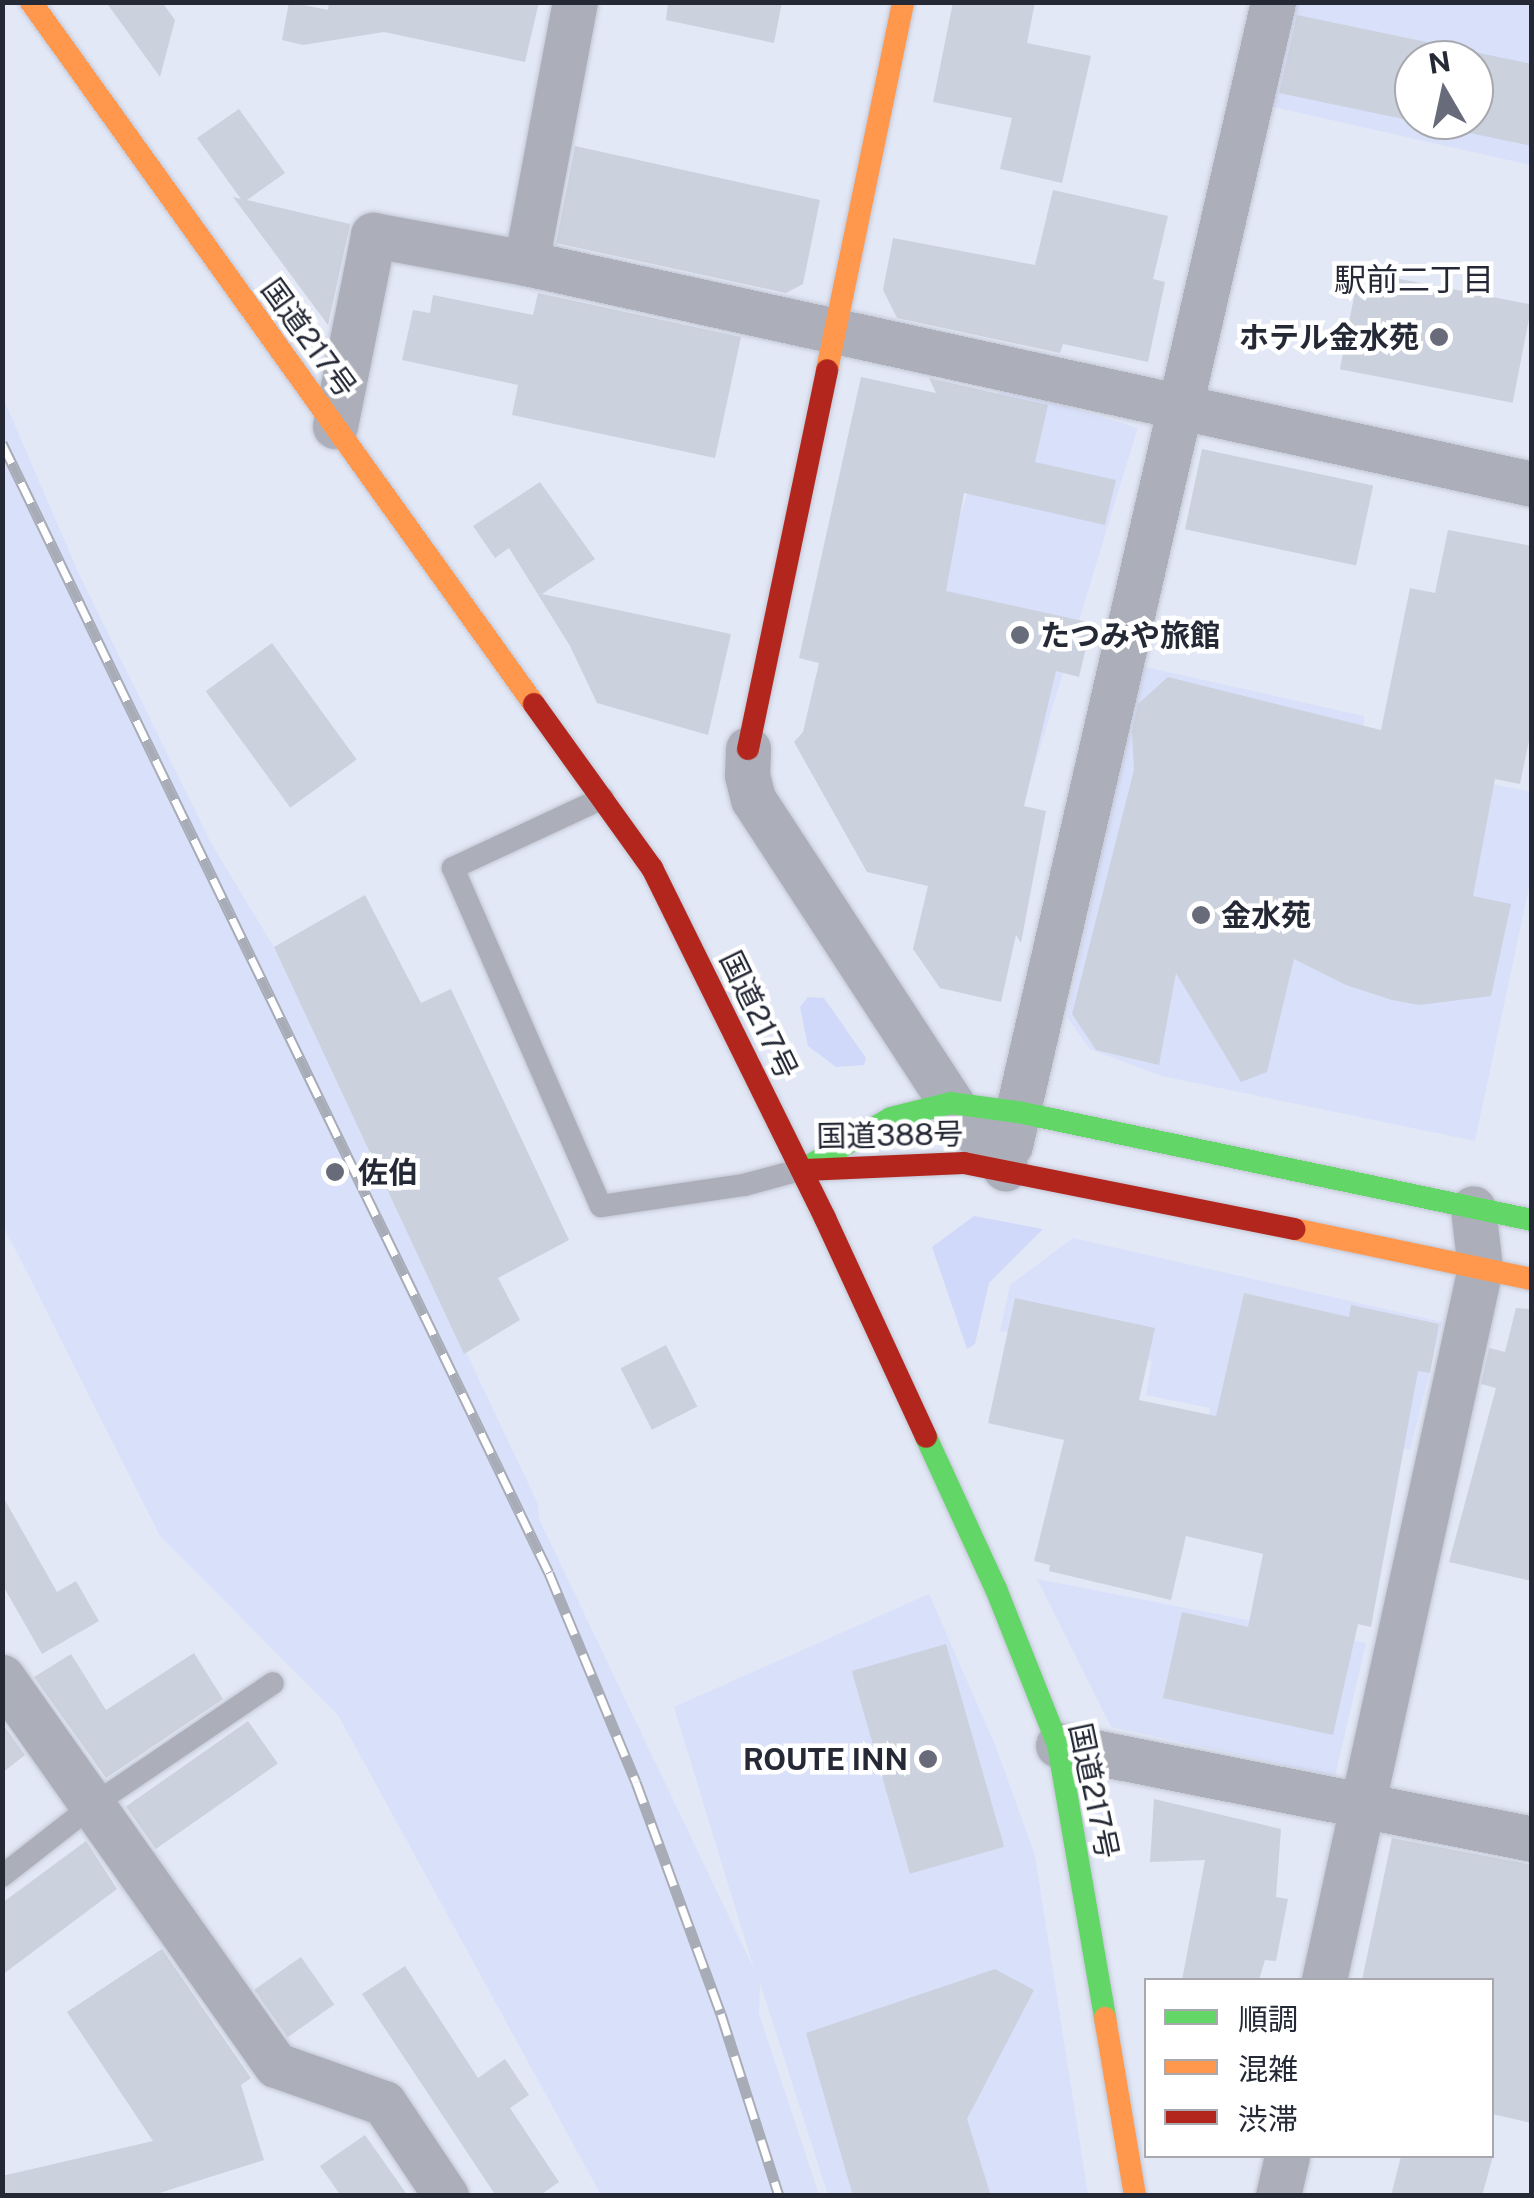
<!DOCTYPE html>
<meta charset="utf-8">
<style>
body{margin:0}
#map{position:relative;width:1534px;height:2198px;overflow:hidden;background:#e3e8f7;font-family:"Public Sans","Noto Sans JP",sans-serif}
div>[style]{position:absolute}
.built>*{inset:0;background:#d9e0fa;transform-origin:0 0}
.green>*{inset:0;background:#d0d9f9}
.building>*{inset:0;background:#ccd1de;transform-origin:0 0}
.roads{filter:drop-shadow(0 0 2px #c2c6d3) drop-shadow(0 0 2px #c2c6d3)}
.lane>*{height:22px;margin:-11px;padding:0 11px;transform-origin:11px;border-radius:11px;background:#acaeb9}
.street>*{height:45px;margin:-22.5px;padding:0 22.5px;transform-origin:22.5px;border-radius:22.5px;background:#acaeb9}
.fast>*{height:22px;margin:-11px;padding:0 11px;transform-origin:11px;border-radius:11px;background:#63d668}
.slow>*{height:22px;margin:-11px;padding:0 11px;transform-origin:11px;border-radius:11px;background:#ff974d}
.jam>*{height:22px;margin:-11px;padding:0 11px;transform-origin:11px;border-radius:11px;background:#b3261e}
.rail>*{height:11px;margin-top:-5.5px;transform-origin:0;background:repeating-linear-gradient(90deg,#fff 0 22px,#a8acb6 0 44px);box-sizing:border-box;border-block:2px solid #a8acb6}
.dots>*{width:28px;height:28px;translate:-50% -50%;box-sizing:border-box;border:5px solid #fff;border-radius:50%}
span{translate:-50% -50%;white-space:nowrap;text-align:center;line-height:1.15;-webkit-text-stroke:9px #fff;paint-order:stroke}
.poi-label{font-size:30px;color:#252936;font-weight:700}
.right{translate:-100% -50%;text-align:right}
.left{translate:0 -50%;text-align:left}
.street-label{font-size:30px;color:#252936}
.neighbourhood-label{font-size:32px;color:#252936}
.frame{position:absolute;inset:0;border:5px solid #252936;pointer-events:none}
.legend{position:absolute;left:1144px;top:1978px;width:350px;height:180px;box-sizing:border-box;background:#fff;border:2px solid #a8a9af;margin:0;padding:12px 18px;list-style:none;font-size:30px;color:#252936}
.legend li{display:flex;align-items:center;gap:20px;height:50px}
.legend b{width:50px;border:2px solid #a8a9af}
.north{position:absolute;left:1394px;top:40px;width:100px;height:100px;box-sizing:border-box;background:#fff;border:2px solid #a8a9af;border-radius:50%;rotate:351deg;font-size:28px;font-weight:700;line-height:40px;text-align:center;color:#252936}
.north::after{content:'';display:block;margin:auto;width:35px;height:45px;background:#686c7a;clip-path:polygon(50% 0,100% 100%,50% 72%,0 100%)}
</style>
<div id="map">
<div class="built">
<i style="clip-path:polygon(evenodd,1287px 3px,1531px 3px,1531px 165px,1264px 105px,1287px 3px,1414px 60px,1474px 60px,1474px 120px,1414px 120px,1414px 60px)"></i>
<i style="left:1000px;top:386px;width:144px;height:404px;rotate:17deg"></i>
<i style="clip-path:polygon(2px 395px,79px 574px,210px 841px,275px 949px,538px 1504px,539px 1519px,754px 1969px,674px 1707px,929px 1594px,996px 1747px,1035px 1856px,1088px 2195px,828px 2195px,760px 1983px,759px 2014px,819px 2195px,601px 2195px,338px 1715px,160px 1536px,3px 1225px)"></i>
<i style="clip-path:polygon(1141px 666px,1364px 716px,1362px 756px,1531px 792px,1531px 878px,1475px 1141px,1162px 1076px,1090px 1049px,1067px 1017px)"></i>
<i style="clip-path:polygon(1073px 1238px,1442px 1322px,1410px 1450px,1318px 1436px,1194px 1489px,1210px 1408px,1146px 1395px,1152px 1361px,1000px 1331px,1010px 1285px)"></i>
<i style="clip-path:polygon(1037px 1579px,1366px 1643px,1335px 1776px,1111px 1727px)"></i>
</div>
<div class="green">
<i style="clip-path:polygon(808px 997px,824px 998px,866px 1058px,864px 1065px,836px 1067px,808px 1046px,800px 1007px)"></i>
<i style="clip-path:polygon(974px 1216px,1043px 1229px,989px 1283px,975px 1344px,967px 1349px,932px 1247px)"></i>
</div>
<div class="building">
<i style="clip-path:polygon(106px 2px,162px 2px,175px 20px,160px 77px)"></i>
<i style="clip-path:polygon(289px 2px,328px 10px,329px 2px,539px 2px,525px 62px,384px 32px,303px 45px,282px 40px)"></i>
<i style="clip-path:polygon(668px 2px,782px 2px,774px 43px,666px 20px)"></i>
<i style="clip-path:polygon(953px 2px,1035px 2px,1027px 43px,1091px 56px,1062px 183px,1000px 169px,1012px 118px,933px 102px)"></i>
<i style="clip-path:polygon(evenodd,1297px 15px,1532px 64px,1532px 146px,1279px 93px,1297px 15px,1414px 60px,1474px 60px,1474px 120px,1414px 120px,1414px 60px)"></i>
<i style="clip-path:polygon(239px 109px,285px 173px,247px 200px,350px 224px,328px 325px,233px 197px,241px 199px,197px 138px)"></i>
<i style="clip-path:polygon(575px 146px,820px 200px,803px 284px,786px 293px,556px 243px)"></i>
<i style="clip-path:polygon(1053px 190px,1168px 216px,1153px 279px,1165px 282px,1148px 362px,1063px 344px,1060px 353px,897px 318px,883px 290px,893px 238px,1035px 265px)"></i>
<i style="left:1359px;top:271px;width:176px;height:100px;rotate:11deg"></i>
<i style="clip-path:polygon(538px 293px,741px 337px,715px 458px,512px 415px,518px 385px,402px 360px,413px 310px,430px 313px,433px 295px,533px 315px)"></i>
<i style="clip-path:polygon(861px 377px,936px 393px,929px 378px,1048px 405px,1035px 462px,1116px 480px,1105px 525px,964px 493px,946px 591px,1092px 623px,1079px 677px,1056px 671px,1024px 806px,1046px 811px,1021px 943px,1016px 935px,1001px 1002px,940px 988px,913px 949px,928px 886px,867px 872px,794px 742px,803px 732px,819px 663px,799px 658px)"></i>
<i style="left:1202px;top:449px;width:175px;height:82px;rotate:12deg"></i>
<i style="clip-path:polygon(540px 482px,595px 559px,542px 594px,731px 634px,708px 735px,597px 703px,570px 646px,509px 548px,495px 558px,473px 526px)"></i>
<i style="clip-path:polygon(1448px 530px,1532px 546px,1532px 726px,1520px 784px,1495px 779px,1473px 896px,1511px 904px,1491px 996px,1419px 1005px,1392px 1000px,1346px 985px,1294px 959px,1267px 1072px,1241px 1082px,1176px 973px,1159px 1065px,1096px 1050px,1072px 1014px,1134px 770px,1132px 731px,1138px 704px,1168px 677px,1381px 730px,1410px 588px,1435px 593px)"></i>
<i style="left:272px;top:643px;width:144px;height:82px;rotate:54deg"></i>
<i style="clip-path:polygon(365px 895px,421px 1003px,451px 989px,569px 1240px,498px 1278px,520px 1320px,464px 1354px,274px 947px)"></i>
<i style="clip-path:polygon(1244px 1293px,1349px 1317px,1351px 1305px,1439px 1324px,1430px 1373px,1418px 1371px,1371px 1627px,1358px 1624px,1333px 1735px,1163px 1698px,1182px 1612px,1248px 1627px,1263px 1554px,1186px 1536px,1171px 1600px,1049px 1571px,1050px 1565px,1034px 1561px,1064px 1440px,988px 1423px,1015px 1298px,1155px 1328px,1139px 1400px,1216px 1416px)"></i>
<i style="clip-path:polygon(1516px 1308px,1532px 1309px,1532px 1581px,1449px 1562px,1496px 1388px,1481px 1384px,1489px 1348px,1505px 1352px)"></i>
<i style="left:666px;top:1345px;width:69px;height:51px;rotate:63deg"></i>
<i style="clip-path:polygon(2px 1495px,57px 1592px,76px 1581px,99px 1621px,42px 1654px,2px 1584px)"></i>
<i style="left:946px;top:1644px;width:211px;height:98px;rotate:74deg"></i>
<i style="clip-path:polygon(194px 1653px,223px 1699px,106px 1778px,34px 1677px,71px 1654px,106px 1710px)"></i>
<i style="left:248px;top:1721px;width:52px;height:149px;rotate:55deg"></i>
<i style="clip-path:polygon(2px 1723px,25px 1755px,2px 1773px)"></i>
<i style="clip-path:polygon(1154px 1799px,1281px 1829px,1276px 1897px,1288px 1899px,1276px 1961px,1265px 1960px,1259px 1980px,1182px 1980px,1205px 1860px,1150px 1862px)"></i>
<i style="clip-path:polygon(1392px 1838px,1532px 1865px,1532px 2123px,1492px 2114px,1492px 1980px,1362px 1980px)"></i>
<i style="clip-path:polygon(86px 1841px,117px 1889px,2px 1975px,2px 1903px)"></i>
<i style="clip-path:polygon(162px 1949px,251px 2078px,241px 2085px,264px 2160px,150px 2196px,2px 2196px,2px 2176px,153px 2141px,67px 2012px)"></i>
<i style="left:301px;top:1957px;width:58px;height:57px;rotate:55deg"></i>
<i style="clip-path:polygon(405px 1966px,478px 2078px,505px 2059px,529px 2095px,510px 2108px,559px 2182px,539px 2196px,496px 2196px,362px 1994px)"></i>
<i style="clip-path:polygon(995px 1969px,1034px 1990px,967px 2119px,991px 2196px,853px 2196px,806px 2033px)"></i>
<i style="clip-path:polygon(365px 2135px,408px 2196px,341px 2196px,320px 2166px)"></i>
<i style="clip-path:polygon(1401px 2156px,1493px 2156px,1482px 2196px,1391px 2196px)"></i>
</div>
<div class="roads">
<div class="lane">
<i style="left:603px;top:798px;width:166px;rotate:155deg"></i>
<i style="left:453px;top:868px;width:369px;rotate:66.4deg"></i>
<i style="left:601px;top:1206px;width:145px;rotate:-8.4deg"></i>
<i style="left:744px;top:1185px;width:58px;rotate:-15deg"></i>
<i style="left:2px;top:1876px;width:115px;rotate:-38deg"></i>
<i style="left:93px;top:1805px;width:217px;rotate:-34.1deg"></i>
</div>
<div class="street">
<i style="left:526px;top:263px;width:266px;rotate:-79.4deg"></i>
<i style="left:335px;top:426px;width:195px;rotate:-78.7deg"></i>
<i style="left:373px;top:235px;width:156px;rotate:10.4deg"></i>
<i style="left:526px;top:263px;width:1030px;rotate:12.39deg"></i>
<i style="left:748px;top:749px;width:26px;rotate:92deg"></i>
<i style="left:747px;top:775px;width:25px;rotate:76deg"></i>
<i style="left:753px;top:799px;width:363px;rotate:56.9deg"></i>
<i style="left:951px;top:1103px;width:85px;rotate:50.3deg"></i>
<i style="left:1010px;top:1145px;width:1173px;rotate:-77.04deg"></i>
<i style="left:2px;top:1677px;width:475px;rotate:54.8deg"></i>
<i style="left:276px;top:2065px;width:114px;rotate:19.4deg"></i>
<i style="left:384px;top:2103px;width:112px;rotate:56.3deg"></i>
<i style="left:1058px;top:1745px;width:483px;rotate:11.2deg"></i>
<i style="left:1324px;top:1980px;width:729px;rotate:-77.64deg"></i>
<i style="left:1480px;top:1268px;width:60px;rotate:-96.7deg"></i>
<i style="left:1278px;top:2196px;width:41px;rotate:-77.3deg"></i>
</div>
<div class="fast">
<i style="left:802px;top:1170px;width:103px;rotate:-30.3deg"></i>
<i style="left:891px;top:1118px;width:62px;rotate:-14deg"></i>
<i style="left:951px;top:1103px;width:68px;rotate:7.7deg"></i>
<i style="left:1018px;top:1112px;width:525px;rotate:11.87deg"></i>
<i style="left:926px;top:1437px;width:167px;rotate:65.3deg"></i>
<i style="left:996px;top:1589px;width:168px;rotate:68.3deg"></i>
<i style="left:1058px;top:1745px;width:277px;rotate:80.2deg"></i>
</div>
<div class="slow">
<i style="left:31px;top:2px;width:864px;rotate:54.38deg"></i>
<i style="left:827px;top:370px;width:376px;rotate:-78.3deg"></i>
<i style="left:1294px;top:1229px;width:243px;rotate:11.9deg"></i>
<i style="left:1105px;top:2018px;width:181px;rotate:80.4deg"></i>
</div>
<div class="jam">
<i style="left:534px;top:704px;width:202px;rotate:54.3deg"></i>
<i style="left:652px;top:868px;width:390px;rotate:63.7deg"></i>
<i style="left:825px;top:1218px;width:241px;rotate:65.2deg"></i>
<i style="left:748px;top:749px;width:387px;rotate:-78.2deg"></i>
<i style="left:805px;top:1170px;width:159px;rotate:-2.5deg"></i>
<i style="left:964px;top:1163px;width:337px;rotate:11.3deg"></i>
</div>
</div>
<div class="rail">
<i style="left:2px;top:443px;width:1255px;rotate:64.17deg"></i>
<i style="left:549px;top:1573px;width:226px;rotate:67.4deg"></i>
<i style="left:636px;top:1782px;width:247px;rotate:69.9deg"></i>
<i style="left:721px;top:2014px;width:191px;rotate:72.3deg"></i>
</div>
<div class="dots">
<i style="left:1439px;top:337px;background:#686c7a"></i>
<i style="left:1020px;top:635px;background:#686c7a"></i>
<i style="left:1201px;top:915px;background:#686c7a"></i>
<i style="left:335px;top:1172px;background:#686c7a"></i>
<i style="left:928px;top:1759px;background:#686c7a"></i>
</div>
<div class="poi-label">
<span class="right" style="left:1419px;top:337px">ホテル金水苑</span>
<span class="left" style="left:1040px;top:635px">たつみや旅館</span>
<span class="left" style="left:1221px;top:915px">金水苑</span>
<span class="left" style="left:358px;top:1172px">佐伯</span>
<span class="right" style="left:908px;top:1759px">ROUTE INN</span>
</div>
<div class="street-label">
<span style="left:309px;top:338px;rotate:54deg">国道217号</span>
<span style="left:759px;top:1015px;rotate:64deg">国道217号</span>
<span style="left:890px;top:1135px;rotate:-1deg">国道388号</span>
<span style="left:1094px;top:1791px;rotate:78deg">国道217号</span>
</div>
<div class="neighbourhood-label">
<span style="left:1414px;top:280px">駅前二丁目</span>
</div>
<div class="frame"></div>
<ul class="legend">
<li><b style="height:12px;background:#63d668"></b>順調</li>
<li><b style="height:12px;background:#ff974d"></b>混雑</li>
<li><b style="height:12px;background:#b3261e"></b>渋滞</li>
</ul>
<div class="north">N</div>
</div>
